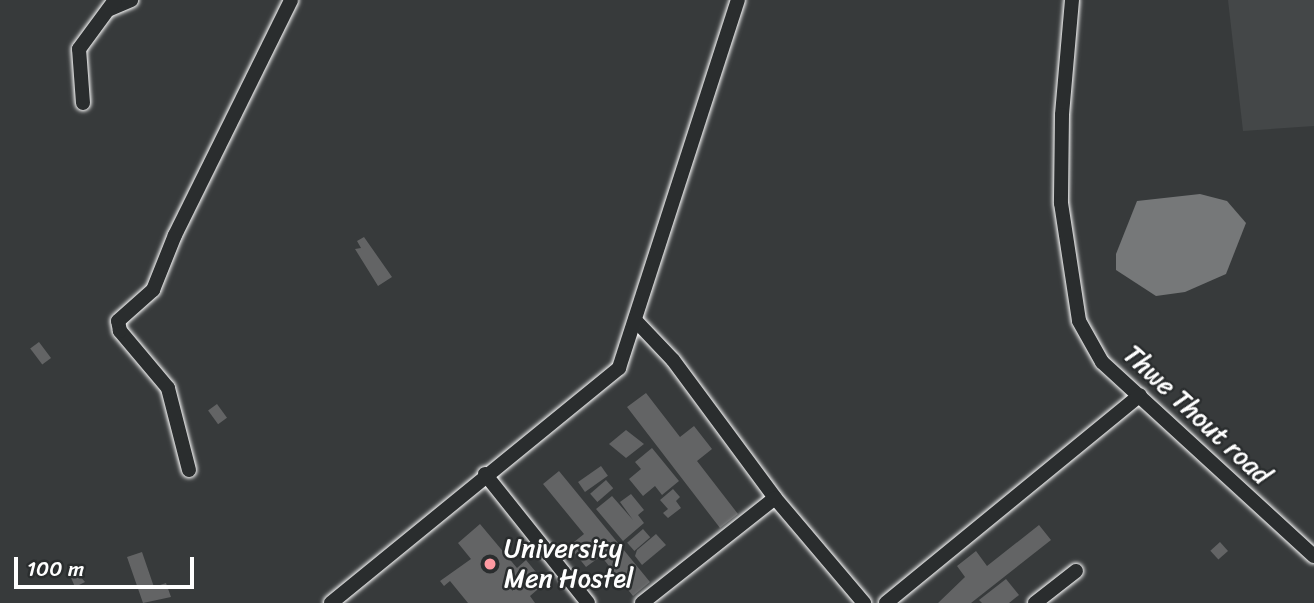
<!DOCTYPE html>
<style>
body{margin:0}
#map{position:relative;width:1314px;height:603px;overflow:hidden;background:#373a3b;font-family:Sriracha,sans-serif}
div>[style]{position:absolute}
.built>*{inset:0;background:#444748}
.water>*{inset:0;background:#767879}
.building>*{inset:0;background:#636465;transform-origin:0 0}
.roads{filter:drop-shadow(0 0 2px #fff) drop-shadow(0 0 2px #fff)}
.minor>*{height:14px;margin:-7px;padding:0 7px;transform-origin:7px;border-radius:7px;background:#2a2d2e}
.dots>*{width:19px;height:19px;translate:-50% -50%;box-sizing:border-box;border:4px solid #2a2d2e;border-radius:50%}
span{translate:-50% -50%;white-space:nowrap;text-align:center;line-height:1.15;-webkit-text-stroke:5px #2a2d2e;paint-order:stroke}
.street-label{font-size:26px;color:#fff}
.poi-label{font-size:26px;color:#fff}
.left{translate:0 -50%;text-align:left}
.scale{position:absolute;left:14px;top:557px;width:180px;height:32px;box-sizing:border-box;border:4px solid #fff;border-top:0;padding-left:9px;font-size:21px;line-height:24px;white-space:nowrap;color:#fff;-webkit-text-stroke:5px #2a2d2e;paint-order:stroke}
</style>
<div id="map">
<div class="built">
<i style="clip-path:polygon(1228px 0,1314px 0,1314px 126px,1243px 131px)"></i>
</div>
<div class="water">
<i style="clip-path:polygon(1200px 194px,1227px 201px,1246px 223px,1226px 274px,1185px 292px,1156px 296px,1116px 270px,1116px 254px,1137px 201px)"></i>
</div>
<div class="building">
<i style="clip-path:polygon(364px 237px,392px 277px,378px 286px,355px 249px,361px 248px,357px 241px)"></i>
<i style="left:39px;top:342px;width:20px;height:11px;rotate:53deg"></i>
<i style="clip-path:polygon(646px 393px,680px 437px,694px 426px,712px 449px,697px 461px,738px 514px,720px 528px,627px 407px)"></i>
<i style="left:217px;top:404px;width:17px;height:11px;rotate:54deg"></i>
<i style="clip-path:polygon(626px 430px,644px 444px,626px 458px,609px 444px)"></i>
<i style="clip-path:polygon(652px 448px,679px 481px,662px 495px,655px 486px,643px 496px,629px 479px,641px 469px,635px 462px)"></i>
<i style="left:601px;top:466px;width:12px;height:28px;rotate:55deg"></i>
<i style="clip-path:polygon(559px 471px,650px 582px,633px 596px,601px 556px,586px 567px,569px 546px,584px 534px,543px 484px)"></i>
<i style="left:606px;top:480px;width:11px;height:21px;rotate:49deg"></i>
<i style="clip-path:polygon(673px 489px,680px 497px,676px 501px,681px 508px,668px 518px,663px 513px,668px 509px,660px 500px)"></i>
<i style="clip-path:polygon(631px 494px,644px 510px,638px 515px,644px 523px,623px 541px,596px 509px,612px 496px,633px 520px,620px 502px)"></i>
<i style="clip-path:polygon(480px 524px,517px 568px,526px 560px,545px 583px,530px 596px,535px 603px,468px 603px,450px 581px,444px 586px,440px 581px,471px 559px,458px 543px)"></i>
<i style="clip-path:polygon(1039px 525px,1051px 540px,971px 603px,938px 603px,965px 577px,957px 566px,976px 551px,987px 566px)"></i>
<i style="left:643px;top:529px;width:11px;height:21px;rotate:49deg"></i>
<i style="clip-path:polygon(656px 534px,666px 545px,642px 565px,635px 556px,637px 550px)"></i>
<i style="left:1220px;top:542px;width:12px;height:13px;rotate:48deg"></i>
<i style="clip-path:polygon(142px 552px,154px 587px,166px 583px,171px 597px,143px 603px,127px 557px)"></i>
<i style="clip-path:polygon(75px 570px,85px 582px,75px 587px,69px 573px)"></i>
<i style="clip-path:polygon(1006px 579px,1019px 595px,1009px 603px,982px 603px,979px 600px)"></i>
</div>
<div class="roads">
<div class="minor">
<i style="left:1072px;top:0;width:115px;rotate:95deg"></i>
<i style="left:1062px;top:115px;width:88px;rotate:90.7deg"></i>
<i style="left:1061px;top:203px;width:119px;rotate:81.3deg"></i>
<i style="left:1079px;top:321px;width:47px;rotate:60.7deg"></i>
<i style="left:1102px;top:362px;width:287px;rotate:42.5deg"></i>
<i style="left:110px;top:9px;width:23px;rotate:-23deg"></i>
<i style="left:83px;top:103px;width:54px;rotate:-94.2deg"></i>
<i style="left:79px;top:49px;width:61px;rotate:-53.7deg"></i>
<i style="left:635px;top:320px;width:55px;rotate:46.5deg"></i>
<i style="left:673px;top:360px;width:172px;rotate:53.5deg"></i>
<i style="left:775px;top:498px;width:138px;rotate:49.7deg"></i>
<i style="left:189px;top:470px;width:85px;rotate:-104.4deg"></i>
<i style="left:168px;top:388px;width:75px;rotate:-130.1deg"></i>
<i style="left:120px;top:331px;width:10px;rotate:-101deg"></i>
<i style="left:118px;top:321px;width:47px;rotate:-41.5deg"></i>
<i style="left:153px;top:290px;width:59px;rotate:-68.2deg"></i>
<i style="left:175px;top:235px;width:262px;rotate:-63.7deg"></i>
<i style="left:485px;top:474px;width:165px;rotate:51.4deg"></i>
<i style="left:331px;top:603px;width:372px;rotate:-39.2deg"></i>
<i style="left:619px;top:368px;width:387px;rotate:-72.1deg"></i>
<i style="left:642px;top:603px;width:169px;rotate:-38.3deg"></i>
<i style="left:886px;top:603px;width:328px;rotate:-39.3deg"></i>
<i style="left:1035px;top:603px;width:52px;rotate:-38deg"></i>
</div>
</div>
<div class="dots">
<i style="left:490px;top:564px;background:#ff9aa2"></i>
</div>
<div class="street-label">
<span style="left:1197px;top:415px;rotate:43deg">Thwe Thout road</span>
</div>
<div class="poi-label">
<span class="left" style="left:504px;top:564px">University<br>Men Hostel</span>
</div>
<div class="scale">100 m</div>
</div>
